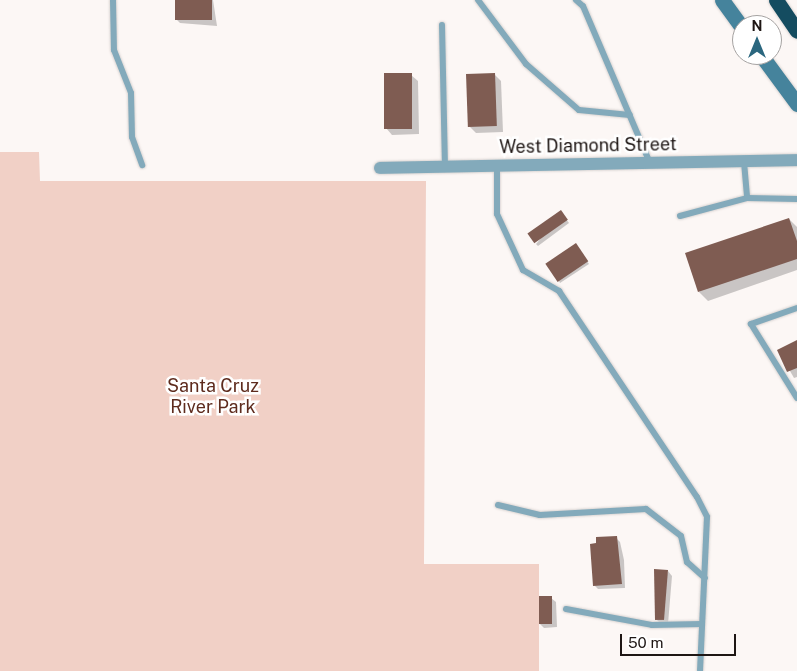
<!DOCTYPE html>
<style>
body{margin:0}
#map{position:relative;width:797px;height:671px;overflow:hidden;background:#fcf7f5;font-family:"Public Sans",sans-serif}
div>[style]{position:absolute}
.green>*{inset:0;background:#f1d0c6}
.shadow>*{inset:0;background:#0003}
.building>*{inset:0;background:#7f5c52;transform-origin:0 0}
.roads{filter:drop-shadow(0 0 1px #d8d3d1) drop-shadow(0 0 1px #d8d3d1)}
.lane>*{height:6px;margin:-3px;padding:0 3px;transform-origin:3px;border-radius:3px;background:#83aabb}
.street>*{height:12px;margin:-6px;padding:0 6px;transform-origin:6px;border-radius:6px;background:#83aabb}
.secondary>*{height:15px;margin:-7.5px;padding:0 7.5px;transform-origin:7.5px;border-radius:7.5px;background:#45839c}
.highway>*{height:15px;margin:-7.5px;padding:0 7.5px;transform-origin:7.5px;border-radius:7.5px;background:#144c60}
span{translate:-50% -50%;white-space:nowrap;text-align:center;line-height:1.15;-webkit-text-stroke:5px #fff;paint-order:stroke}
.street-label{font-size:18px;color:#1e1614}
.park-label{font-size:18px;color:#5e2b1d}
.north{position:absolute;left:732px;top:15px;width:50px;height:50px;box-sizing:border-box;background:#fff;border:1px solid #a5a2a1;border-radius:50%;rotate:0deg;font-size:14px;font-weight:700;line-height:20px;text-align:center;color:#1e1614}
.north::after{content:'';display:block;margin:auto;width:18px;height:22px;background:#2b677f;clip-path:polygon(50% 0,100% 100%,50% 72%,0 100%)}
.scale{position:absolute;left:620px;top:634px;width:116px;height:22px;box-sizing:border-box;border:2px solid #1e1614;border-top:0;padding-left:6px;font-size:15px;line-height:18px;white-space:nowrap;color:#1e1614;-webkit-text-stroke:4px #fff;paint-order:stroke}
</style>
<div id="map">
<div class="green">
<i style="clip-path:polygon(0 152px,39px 152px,40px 181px,426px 181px,424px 564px,539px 564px,539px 671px,0 671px)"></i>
</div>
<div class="shadow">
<i style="clip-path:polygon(177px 0,213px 0,217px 26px,180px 23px,176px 19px)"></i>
<i style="clip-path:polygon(494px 74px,501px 81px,503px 132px,476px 133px,469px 126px)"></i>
<i style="clip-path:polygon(411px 75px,418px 81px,419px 134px,392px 135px,386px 128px)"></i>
<i style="clip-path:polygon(562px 214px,569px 223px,538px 246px,536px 244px)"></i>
<i style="clip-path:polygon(789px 219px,797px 227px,797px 270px,708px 301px,699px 292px)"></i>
<i style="clip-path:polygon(577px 247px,589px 264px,560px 283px,559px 281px)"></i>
<i style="clip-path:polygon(797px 341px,797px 377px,794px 378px,778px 350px)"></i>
<i style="clip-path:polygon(616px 538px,620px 542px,624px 560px,625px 588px,598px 589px,594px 585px)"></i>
<i style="clip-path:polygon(668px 571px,672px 576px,668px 624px,661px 624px,656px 619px)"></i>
<i style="clip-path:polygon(551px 598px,556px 602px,557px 627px,544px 628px,540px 624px)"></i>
</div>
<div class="building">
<i style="left:175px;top:0;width:37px;height:20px"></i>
<i style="left:384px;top:73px;width:28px;height:56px"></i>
<i style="left:495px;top:73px;width:53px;height:29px;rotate:88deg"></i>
<i style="left:561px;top:210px;width:12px;height:41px;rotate:55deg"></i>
<i style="clip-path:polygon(789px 218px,797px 241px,797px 259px,698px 292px,685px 253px)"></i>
<i style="left:576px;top:243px;width:22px;height:37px;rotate:56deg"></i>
<i style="clip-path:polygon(797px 340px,797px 368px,787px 372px,777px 350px)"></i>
<i style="clip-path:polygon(617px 536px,622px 584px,593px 586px,590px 544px,596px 543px,596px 537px)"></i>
<i style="clip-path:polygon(654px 569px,668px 570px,664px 620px,655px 620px)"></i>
<i style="left:539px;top:596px;width:13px;height:28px"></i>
</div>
<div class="roads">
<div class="lane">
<i style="left:113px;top:0;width:50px;rotate:88.9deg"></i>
<i style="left:114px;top:50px;width:46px;rotate:68.4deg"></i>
<i style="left:131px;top:93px;width:44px;rotate:88.7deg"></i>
<i style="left:132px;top:137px;width:30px;rotate:70deg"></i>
<i style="left:478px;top:0;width:80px;rotate:53.1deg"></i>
<i style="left:526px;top:64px;width:70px;rotate:41deg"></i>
<i style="left:579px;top:110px;width:51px;rotate:5.6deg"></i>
<i style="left:576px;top:0;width:9px;rotate:41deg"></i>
<i style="left:583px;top:6px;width:171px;rotate:66.9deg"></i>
<i style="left:442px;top:25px;width:141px;rotate:88.8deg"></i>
<i style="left:744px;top:162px;width:36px;rotate:85deg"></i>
<i style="left:497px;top:165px;width:49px;rotate:90deg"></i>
<i style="left:497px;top:214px;width:62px;rotate:65.1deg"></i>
<i style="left:523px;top:270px;width:42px;rotate:30.3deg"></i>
<i style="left:559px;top:291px;width:248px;rotate:56.2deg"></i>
<i style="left:697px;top:497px;width:22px;rotate:63deg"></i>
<i style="left:707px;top:517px;width:154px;rotate:92.6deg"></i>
<i style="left:680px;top:216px;width:69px;rotate:-15deg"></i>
<i style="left:747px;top:198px;width:50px;rotate:1.1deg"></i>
<i style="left:797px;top:308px;width:49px;rotate:160.8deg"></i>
<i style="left:751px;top:324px;width:87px;rotate:58.1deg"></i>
<i style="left:498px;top:505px;width:43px;rotate:13.4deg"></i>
<i style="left:540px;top:515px;width:106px;rotate:-3.2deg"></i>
<i style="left:646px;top:509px;width:44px;rotate:37.6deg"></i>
<i style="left:681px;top:536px;width:27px;rotate:77deg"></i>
<i style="left:687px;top:562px;width:24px;rotate:42deg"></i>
<i style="left:566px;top:609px;width:87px;rotate:10.5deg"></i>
<i style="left:652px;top:625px;width:50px;rotate:-1.1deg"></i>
</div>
<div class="street">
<i style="left:380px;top:168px;width:417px;rotate:-1.1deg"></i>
</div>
<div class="secondary">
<i style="left:722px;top:0;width:34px;rotate:54deg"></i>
<i style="left:761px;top:55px;width:61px;rotate:53.7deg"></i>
</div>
<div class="highway">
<i style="left:776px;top:0;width:37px;rotate:56deg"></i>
</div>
</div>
<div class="street-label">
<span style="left:588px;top:146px;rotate:-1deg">West Diamond Street</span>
</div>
<div class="park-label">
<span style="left:213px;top:397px">Santa Cruz<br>River Park</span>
</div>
<div class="north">N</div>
<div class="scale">50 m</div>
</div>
